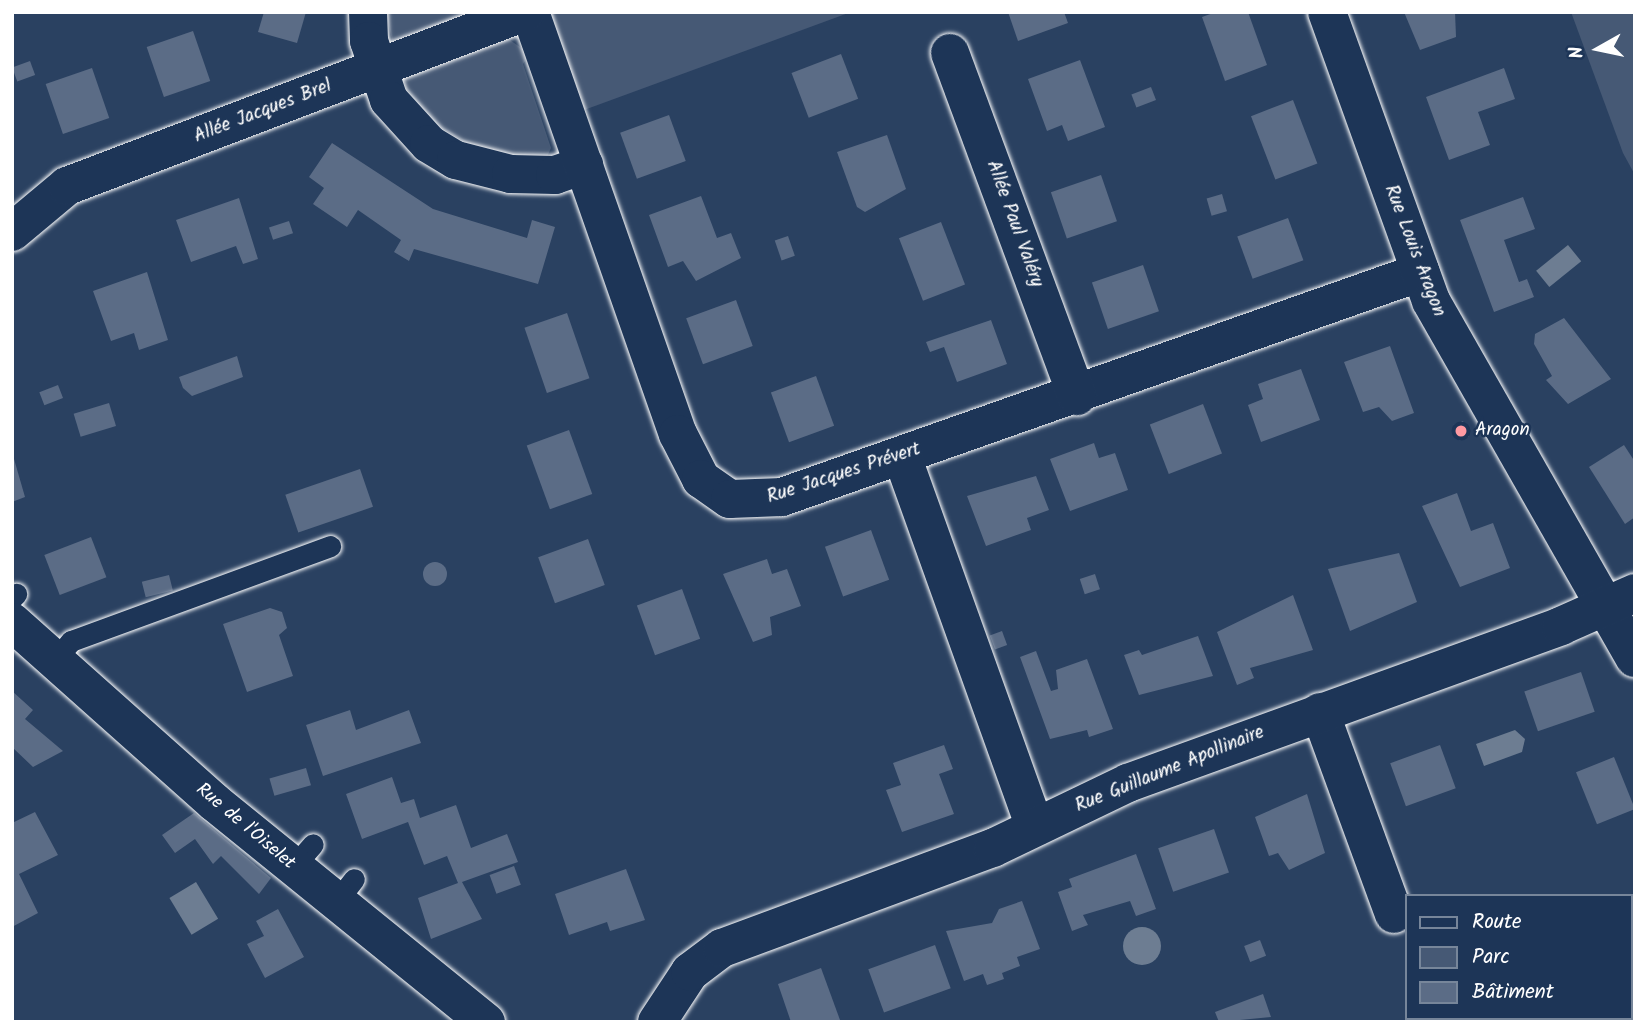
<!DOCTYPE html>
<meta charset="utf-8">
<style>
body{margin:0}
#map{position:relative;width:1647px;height:1034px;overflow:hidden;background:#2a4161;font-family:Kalam,sans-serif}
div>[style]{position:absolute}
.green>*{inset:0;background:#465975}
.water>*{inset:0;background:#6d7d92;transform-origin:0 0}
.round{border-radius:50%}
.building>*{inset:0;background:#5b6c86;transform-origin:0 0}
.roads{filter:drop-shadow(0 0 2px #fff) drop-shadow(0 0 2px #fff)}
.lane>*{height:21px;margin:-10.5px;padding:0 10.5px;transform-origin:10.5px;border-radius:10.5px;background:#1d3557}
.street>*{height:38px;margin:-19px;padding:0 19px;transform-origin:19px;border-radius:19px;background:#1d3557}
.dots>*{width:19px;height:19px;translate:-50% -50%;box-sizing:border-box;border:4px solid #1d3557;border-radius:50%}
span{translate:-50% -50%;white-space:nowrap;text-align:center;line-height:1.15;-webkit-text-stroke:5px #1d3557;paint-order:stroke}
.street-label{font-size:19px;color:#fff}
.poi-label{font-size:19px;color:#fff}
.left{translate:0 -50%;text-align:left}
.frame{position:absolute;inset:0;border:14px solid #fff;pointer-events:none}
.legend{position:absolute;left:1405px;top:894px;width:228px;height:126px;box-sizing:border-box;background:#1d3557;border:2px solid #77869a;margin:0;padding:9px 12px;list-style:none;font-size:21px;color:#fff}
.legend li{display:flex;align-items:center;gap:14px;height:35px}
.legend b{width:35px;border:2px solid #77869a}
.north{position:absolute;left:1563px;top:14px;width:70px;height:70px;-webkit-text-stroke:5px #1d3557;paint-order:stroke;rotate:261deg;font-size:19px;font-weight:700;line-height:28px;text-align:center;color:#fff}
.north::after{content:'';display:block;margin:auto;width:24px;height:32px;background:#fff;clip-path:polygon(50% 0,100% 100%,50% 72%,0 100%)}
</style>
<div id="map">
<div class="green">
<i style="clip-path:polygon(386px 12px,495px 12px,393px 44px)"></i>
<i style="clip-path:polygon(548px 12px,851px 12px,584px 110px)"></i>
<i style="clip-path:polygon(1571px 12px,1635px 12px,1635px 175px,1623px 153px)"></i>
<i style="clip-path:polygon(507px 38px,530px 54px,523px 64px,551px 148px,547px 157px,489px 156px,432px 122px,406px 88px,404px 79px)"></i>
</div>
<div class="water">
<i style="left:1568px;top:245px;width:21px;height:41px;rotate:51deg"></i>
<i style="clip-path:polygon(1515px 730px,1525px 739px,1522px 752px,1484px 766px,1476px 744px)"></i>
<i style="left:196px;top:882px;width:43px;height:31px;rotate:59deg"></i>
<i class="round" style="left:1123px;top:927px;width:38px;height:38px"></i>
</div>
<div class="building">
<i style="clip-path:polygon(264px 12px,306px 12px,297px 43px,258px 32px)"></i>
<i style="clip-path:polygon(1008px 12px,1064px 12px,1068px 23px,1018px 41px)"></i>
<i style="clip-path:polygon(1216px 12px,1248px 12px,1267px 65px,1225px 81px,1202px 17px)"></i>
<i style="clip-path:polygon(1404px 12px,1455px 12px,1456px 37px,1420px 50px)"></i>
<i style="left:193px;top:31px;width:53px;height:49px;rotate:71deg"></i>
<i style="left:841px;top:54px;width:48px;height:53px;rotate:69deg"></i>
<i style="clip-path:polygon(1080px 60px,1105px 127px,1068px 141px,1062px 125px,1047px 131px,1028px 79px)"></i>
<i style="left:30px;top:61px;width:15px;height:19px;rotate:70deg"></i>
<i style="left:92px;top:68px;width:53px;height:49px;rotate:71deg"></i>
<i style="clip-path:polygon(1504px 68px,1515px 99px,1478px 112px,1490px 145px,1449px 160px,1426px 97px)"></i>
<i style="left:1151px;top:87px;width:14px;height:21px;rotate:69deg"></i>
<i style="left:1293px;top:100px;width:68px;height:45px;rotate:69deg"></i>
<i style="left:669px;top:115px;width:49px;height:52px;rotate:70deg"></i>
<i style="clip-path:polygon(887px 135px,906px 189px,865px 212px,857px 207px,837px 152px)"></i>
<i style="clip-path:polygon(332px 143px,433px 209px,527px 238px,532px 220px,555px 227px,538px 284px,414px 249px,409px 261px,394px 252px,401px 240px,358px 210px,347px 227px,313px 204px,324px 188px,309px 177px)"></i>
<i style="left:1101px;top:175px;width:49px;height:53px;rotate:71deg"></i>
<i style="left:1222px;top:194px;width:18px;height:16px;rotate:74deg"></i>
<i style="clip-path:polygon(701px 196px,717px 238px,731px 233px,741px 258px,696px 281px,683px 261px,668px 267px,649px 215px)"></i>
<i style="clip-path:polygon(1523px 197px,1535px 229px,1504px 240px,1519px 282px,1527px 279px,1534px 297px,1494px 312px,1460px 220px)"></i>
<i style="clip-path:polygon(239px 198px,258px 259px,243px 264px,236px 246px,191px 262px,176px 220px)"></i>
<i style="left:1288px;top:218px;width:45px;height:54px;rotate:70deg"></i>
<i style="left:289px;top:221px;width:13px;height:21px;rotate:72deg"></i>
<i style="left:941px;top:222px;width:67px;height:45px;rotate:69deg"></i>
<i style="left:788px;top:236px;width:21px;height:14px;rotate:71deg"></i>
<i style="left:1143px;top:265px;width:49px;height:54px;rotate:71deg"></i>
<i style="clip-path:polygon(147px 272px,168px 340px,139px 350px,134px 333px,111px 341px,93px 291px)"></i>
<i style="left:736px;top:300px;width:49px;height:53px;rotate:70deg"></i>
<i style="left:567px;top:313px;width:69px;height:45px;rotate:71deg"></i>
<i style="clip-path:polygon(1564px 318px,1611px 379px,1568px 404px,1546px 380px,1552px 376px,1534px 344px,1535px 334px)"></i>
<i style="clip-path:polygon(991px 320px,1007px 364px,957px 382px,944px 347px,930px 352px,926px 342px)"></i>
<i style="clip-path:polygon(1390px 346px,1414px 413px,1392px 421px,1379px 407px,1363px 412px,1344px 362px)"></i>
<i style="clip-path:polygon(237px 356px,243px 377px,192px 396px,183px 388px,179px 377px)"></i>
<i style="clip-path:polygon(1301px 369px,1320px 420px,1261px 442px,1248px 405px,1263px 399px,1258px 384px)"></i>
<i style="left:816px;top:376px;width:53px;height:48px;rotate:70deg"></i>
<i style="left:58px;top:385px;width:14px;height:20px;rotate:69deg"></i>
<i style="left:109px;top:403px;width:24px;height:37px;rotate:73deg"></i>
<i style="left:1203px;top:404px;width:53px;height:57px;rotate:69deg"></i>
<i style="left:1463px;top:421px;width:17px;height:10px;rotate:69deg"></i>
<i style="left:569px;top:430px;width:68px;height:45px;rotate:70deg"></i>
<i style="clip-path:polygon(1094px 443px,1099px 458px,1115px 453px,1128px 490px,1070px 511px,1050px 459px)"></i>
<i style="clip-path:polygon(1624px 445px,1635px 462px,1635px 517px,1625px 524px,1589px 467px)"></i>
<i style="clip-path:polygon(12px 452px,25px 497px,12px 502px)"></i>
<i style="left:360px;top:469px;width:40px;height:79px;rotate:71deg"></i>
<i style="clip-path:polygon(1036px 476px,1049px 510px,1027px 518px,1031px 530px,986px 546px,967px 496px)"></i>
<i style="clip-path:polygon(1457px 493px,1471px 531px,1493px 523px,1510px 568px,1460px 587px,1422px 506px)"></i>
<i style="left:871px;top:530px;width:53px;height:49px;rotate:70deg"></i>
<i style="left:91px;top:537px;width:43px;height:50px;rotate:69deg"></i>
<i style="left:588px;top:539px;width:49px;height:53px;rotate:70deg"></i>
<i style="clip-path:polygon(1399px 553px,1417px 602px,1350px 631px,1328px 569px)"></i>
<i style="clip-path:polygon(767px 559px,772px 574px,787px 569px,801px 606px,770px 617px,772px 635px,753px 642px,723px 574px)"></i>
<i class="round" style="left:423px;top:562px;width:24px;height:24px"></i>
<i style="left:1095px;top:574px;width:16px;height:16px;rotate:72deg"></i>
<i style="left:169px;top:575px;width:16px;height:28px;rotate:76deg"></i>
<i style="left:682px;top:589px;width:53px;height:48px;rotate:70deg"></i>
<i style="clip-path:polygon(1293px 595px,1313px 650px,1250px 668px,1254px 678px,1237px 685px,1217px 632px)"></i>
<i style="clip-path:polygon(270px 608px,282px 612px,287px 628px,279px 635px,293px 676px,247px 692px,223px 624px)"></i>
<i style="left:1002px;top:631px;width:15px;height:13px;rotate:70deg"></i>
<i style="clip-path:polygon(1198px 636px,1213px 676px,1139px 695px,1124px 655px,1139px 650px,1142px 655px)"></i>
<i style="clip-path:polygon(1036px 651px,1051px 691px,1058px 689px,1056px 670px,1087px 659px,1113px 729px,1089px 737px,1087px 730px,1050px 739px,1020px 657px)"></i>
<i style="left:1581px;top:672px;width:42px;height:60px;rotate:71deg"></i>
<i style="clip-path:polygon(12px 691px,33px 710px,25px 719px,63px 751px,33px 767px,12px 747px)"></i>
<i style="clip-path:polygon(350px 710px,356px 730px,409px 710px,421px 743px,323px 776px,306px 725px)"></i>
<i style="clip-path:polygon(944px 745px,953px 769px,939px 774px,954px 814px,902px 832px,886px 790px,901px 785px,893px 763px)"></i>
<i style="left:1440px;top:745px;width:46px;height:53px;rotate:70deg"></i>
<i style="left:1614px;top:757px;width:56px;height:41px;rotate:68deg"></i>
<i style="left:306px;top:768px;width:18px;height:38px;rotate:74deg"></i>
<i style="clip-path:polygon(392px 777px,401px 803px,414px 799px,420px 818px,456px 805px,471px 848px,507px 834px,518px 862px,462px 882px,482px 919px,431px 939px,418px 898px,458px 883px,447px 856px,424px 865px,408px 822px,362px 839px,346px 794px)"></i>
<i style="clip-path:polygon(1307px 794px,1325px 853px,1289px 870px,1278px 853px,1269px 856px,1255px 817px)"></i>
<i style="clip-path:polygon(35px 812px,58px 855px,19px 874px,38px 913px,12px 927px,12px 823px)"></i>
<i style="clip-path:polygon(194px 813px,271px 878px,259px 894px,221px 856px,213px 864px,195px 839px,175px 853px,162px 835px)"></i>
<i style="left:1214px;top:829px;width:46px;height:59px;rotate:71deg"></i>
<i style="clip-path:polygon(1136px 854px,1156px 909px,1136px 916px,1130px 901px,1083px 915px,1088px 925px,1072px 931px,1058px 892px,1072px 887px,1069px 879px)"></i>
<i style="left:514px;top:866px;width:20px;height:26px;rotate:70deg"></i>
<i style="clip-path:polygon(626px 869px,645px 920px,610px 931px,607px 922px,569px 935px,555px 894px)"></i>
<i style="clip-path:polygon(1022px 901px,1040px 949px,1017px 957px,1020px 966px,1002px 973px,1004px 979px,987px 985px,983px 974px,964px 981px,946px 931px,992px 923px,999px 909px)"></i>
<i style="clip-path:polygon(278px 909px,304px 957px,265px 978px,247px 944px,264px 936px,256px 921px)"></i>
<i style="left:1260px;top:940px;width:17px;height:17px;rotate:69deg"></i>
<i style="left:935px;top:945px;width:46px;height:71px;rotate:70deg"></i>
<i style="clip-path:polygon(821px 968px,840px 1020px,791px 1022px,778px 984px)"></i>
<i style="clip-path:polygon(1263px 994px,1271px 1017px,1219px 1022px,1215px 1012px)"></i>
</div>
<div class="roads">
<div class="lane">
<i style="left:12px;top:598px;width:6px;rotate:-45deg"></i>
<i style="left:55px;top:660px;width:25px;rotate:-50deg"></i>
<i style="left:71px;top:641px;width:276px;rotate:-20.1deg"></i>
<i style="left:293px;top:867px;width:30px;rotate:-49deg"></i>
<i style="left:336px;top:902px;width:29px;rotate:-52deg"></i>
<i style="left:1631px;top:980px;width:4px;rotate:-14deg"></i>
<i style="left:1506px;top:1022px;width:17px;rotate:-13deg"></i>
</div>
<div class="street">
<i style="left:368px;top:12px;width:29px;rotate:88deg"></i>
<i style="left:369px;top:41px;width:62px;rotate:71.3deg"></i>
<i style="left:389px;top:100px;width:59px;rotate:47.7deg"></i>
<i style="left:429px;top:144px;width:31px;rotate:31deg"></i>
<i style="left:456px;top:160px;width:57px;rotate:14.3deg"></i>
<i style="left:511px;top:174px;width:44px;rotate:1.3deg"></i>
<i style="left:555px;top:175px;width:31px;rotate:-19deg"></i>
<i style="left:530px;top:12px;width:447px;rotate:70.7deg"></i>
<i style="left:678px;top:434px;width:51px;rotate:62.9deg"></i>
<i style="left:701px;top:479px;width:35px;rotate:35deg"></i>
<i style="left:730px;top:499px;width:52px;rotate:-2.2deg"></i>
<i style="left:782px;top:497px;width:677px;rotate:-19.4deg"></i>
<i style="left:1327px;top:12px;width:307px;rotate:70.2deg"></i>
<i style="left:1431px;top:301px;width:411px;rotate:60.3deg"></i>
<i style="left:950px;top:53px;width:366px;rotate:69.7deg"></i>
<i style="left:12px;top:232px;width:72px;rotate:-39.9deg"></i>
<i style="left:67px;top:186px;width:491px;rotate:-20.8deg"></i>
<i style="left:902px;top:456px;width:394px;rotate:70.3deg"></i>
<i style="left:12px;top:622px;width:271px;rotate:41.7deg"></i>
<i style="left:214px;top:802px;width:350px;rotate:39deg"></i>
<i style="left:1320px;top:712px;width:215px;rotate:69.9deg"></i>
<i style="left:657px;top:1022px;width:60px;rotate:-56.6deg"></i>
<i style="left:690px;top:972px;width:40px;rotate:-37deg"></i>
<i style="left:722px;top:948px;width:289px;rotate:-20.3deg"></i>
<i style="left:993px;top:848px;width:150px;rotate:-25.7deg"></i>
<i style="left:1128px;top:783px;width:461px;rotate:-19.9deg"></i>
<i style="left:1561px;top:626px;width:81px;rotate:-24deg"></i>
</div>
</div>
<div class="dots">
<i style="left:1461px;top:431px;background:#ff9aa2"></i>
</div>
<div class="street-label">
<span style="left:263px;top:112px;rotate:-21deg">Allée Jacques Brel</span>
<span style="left:1014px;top:224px;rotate:70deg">Allée Paul Valéry</span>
<span style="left:1414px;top:251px;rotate:69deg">Rue Louis Aragon</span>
<span style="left:844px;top:474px;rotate:-18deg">Rue Jacques Prévert</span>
<span style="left:1170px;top:770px;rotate:-22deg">Rue Guillaume Apollinaire</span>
<span style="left:245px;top:827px;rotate:40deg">Rue de l'Oiselet</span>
</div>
<div class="poi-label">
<span class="left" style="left:1475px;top:431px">Aragon</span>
</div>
<div class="frame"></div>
<ul class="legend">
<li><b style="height:9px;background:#1d3557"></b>Route</li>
<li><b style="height:19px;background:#465975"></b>Parc</li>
<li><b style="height:19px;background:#5b6c86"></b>Bâtiment</li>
</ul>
<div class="north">N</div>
</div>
